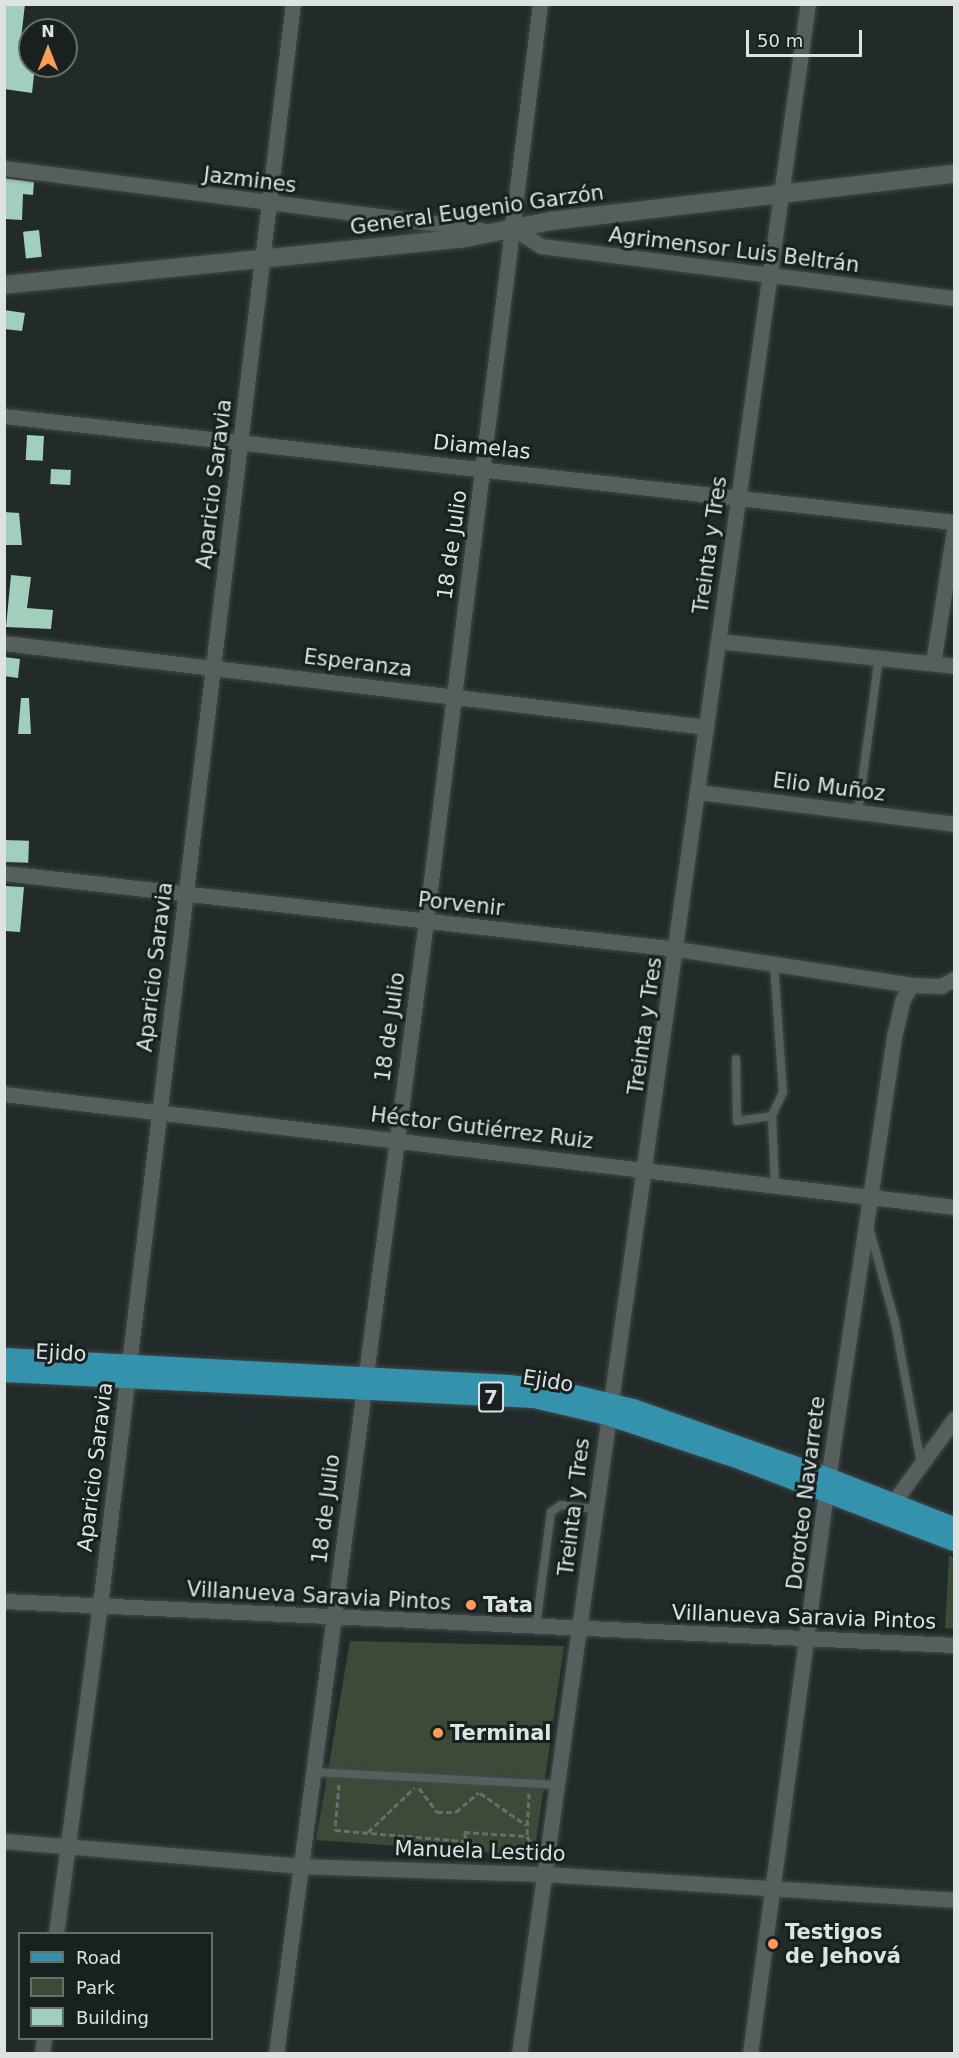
<!DOCTYPE html>
<meta charset="utf-8">
<style>
body{margin:0}
#map{position:relative;width:959px;height:2058px;overflow:hidden;background:#222a2a;font-family:"DejaVu Sans",sans-serif}
div>[style]{position:absolute}
.green>*{inset:0;background:#3c4a38}
.building>*{inset:0;background:#a2cebc;transform-origin:0 0}
.path>*{height:3px;margin-top:-1.5px;transform-origin:0;background:repeating-linear-gradient(90deg,#676e6e 0 6px,transparent 0 9px)}
.roads{filter:drop-shadow(0 0 2px #424848) drop-shadow(0 0 2px #424848)}
.lane>*{height:8px;margin:-4px;padding:0 4px;transform-origin:4px;border-radius:4px;background:#565e5e}
.street>*{height:15px;margin:-7.5px;padding:0 7.5px;transform-origin:7.5px;border-radius:7.5px;background:#565e5e}
.secondary>*{height:18px;margin:-9px;padding:0 9px;transform-origin:9px;border-radius:9px;background:#565e5e}
.primary>*{height:18px;margin:-9px;padding:0 9px;transform-origin:9px;border-radius:9px;background:#3492ad}
.dots>*{width:16px;height:16px;translate:-50% -50%;box-sizing:border-box;border:3px solid #182020;border-radius:50%}
span{translate:-50% -50%;white-space:nowrap;text-align:center;line-height:1.15;-webkit-text-stroke:6px #182020;paint-order:stroke}
.shield-label span{padding:2px 4px;background:#182020;border:2px solid;border-radius:4px;-webkit-text-stroke-width:0}
.shield-label{font-size:20px;color:#dde2e2;font-weight:700}
.street-label{font-size:21px;color:#dde2e2}
.poi-label{font-size:21px;color:#dde2e2;font-weight:700}
.left{translate:0 -50%;text-align:left}
.frame{position:absolute;inset:0;border:6px solid #dde2e2;pointer-events:none}
.legend{position:absolute;left:18px;top:1932px;width:195px;height:108px;box-sizing:border-box;background:#182020;border:2px solid #676e6e;margin:0;padding:8px 10px;list-style:none;font-size:18px;color:#dde2e2}
.legend li{display:flex;align-items:center;gap:12px;height:30px}
.legend b{width:30px;border:2px solid #676e6e}
.north{position:absolute;left:18px;top:18px;width:60px;height:60px;box-sizing:border-box;background:#182020;border:2px solid #676e6e;border-radius:50%;rotate:0deg;font-size:16px;font-weight:700;line-height:24px;text-align:center;color:#dde2e2}
.north::after{content:'';display:block;margin:auto;width:21px;height:27px;background:#fe9b59;clip-path:polygon(50% 0,100% 100%,50% 72%,0 100%)}
.scale{position:absolute;left:746px;top:30px;width:116px;height:27px;box-sizing:border-box;border:3px solid #dde2e2;border-top:0;padding-left:8px;font-size:18px;line-height:21px;white-space:nowrap;color:#dde2e2;-webkit-text-stroke:4px #182020;paint-order:stroke}
</style>
<div id="map">
<div class="green">
<i style="clip-path:polygon(949px 1555px,954px 1558px,954px 1629px,945px 1628px)"></i>
<i style="clip-path:polygon(350px 1641px,564px 1646px,534px 1856px,316px 1840px)"></i>
</div>
<div class="building">
<i style="clip-path:polygon(4px 4px,25px 4px,19px 56px,30px 58px,30px 66px,35px 66px,32px 93px,4px 89px)"></i>
<i style="clip-path:polygon(4px 178px,34px 182px,33px 195px,23px 194px,22px 220px,4px 219px)"></i>
<i style="left:39px;top:230px;width:27px;height:16px;rotate:84deg"></i>
<i style="clip-path:polygon(4px 310px,25px 313px,22px 331px,4px 329px)"></i>
<i style="left:27px;top:435px;width:17px;height:25px;rotate:3deg"></i>
<i style="left:51px;top:469px;width:20px;height:15px;rotate:3deg"></i>
<i style="clip-path:polygon(4px 512px,19px 513px,22px 545px,4px 545px)"></i>
<i style="clip-path:polygon(11px 575px,31px 577px,27px 608px,53px 610px,51px 629px,6px 627px)"></i>
<i style="clip-path:polygon(4px 657px,20px 659px,18px 678px,4px 676px)"></i>
<i style="clip-path:polygon(21px 698px,29px 698px,31px 734px,18px 734px)"></i>
<i style="left:4px;top:840px;width:25px;height:22px;rotate:2deg"></i>
<i style="clip-path:polygon(5px 886px,24px 887px,20px 932px,4px 931px)"></i>
</div>
<div class="path">
<i style="left:339px;top:1784px;width:46px;rotate:95deg"></i>
<i style="left:335px;top:1830px;width:129px;rotate:4.9deg"></i>
<i style="left:419px;top:1788px;width:30px;rotate:53deg"></i>
<i style="left:437px;top:1812px;width:19px"></i>
<i style="left:456px;top:1812px;width:30px;rotate:-41deg"></i>
<i style="left:480px;top:1793px;width:56px;rotate:34.8deg"></i>
<i style="left:529px;top:1793px;width:43px;rotate:92.7deg"></i>
<i style="left:527px;top:1836px;width:13px;rotate:61deg"></i>
<i style="left:368px;top:1832px;width:64px;rotate:-43.7deg"></i>
<i style="left:470px;top:1857px;width:26px;rotate:-103deg"></i>
<i style="left:464px;top:1832px;width:63px;rotate:3.6deg"></i>
</div>
<div class="roads">
<div class="lane">
<i style="left:858px;top:812px;width:156px;rotate:-82.3deg"></i>
<i style="left:774px;top:964px;width:128px;rotate:86deg"></i>
<i style="left:783px;top:1092px;width:26px;rotate:115deg"></i>
<i style="left:772px;top:1116px;width:68px;rotate:87.5deg"></i>
<i style="left:736px;top:1059px;width:62px;rotate:89.1deg"></i>
<i style="left:737px;top:1121px;width:35px;rotate:-8deg"></i>
<i style="left:869px;top:1227px;width:98px;rotate:74.7deg"></i>
<i style="left:895px;top:1322px;width:144px;rotate:79.6deg"></i>
<i style="left:536px;top:1627px;width:116px;rotate:-82.6deg"></i>
<i style="left:551px;top:1512px;width:12px;rotate:-35deg"></i>
<i style="left:561px;top:1505px;width:34px;rotate:7deg"></i>
<i style="left:312px;top:1772px;width:245px;rotate:3deg"></i>
</div>
<div class="street">
<i style="left:4px;top:168px;width:474px;rotate:7.3deg"></i>
<i style="left:474px;top:228px;width:16px;rotate:18deg"></i>
<i style="left:513px;top:228px;width:33px;rotate:33deg"></i>
<i style="left:541px;top:246px;width:416px;rotate:7.2deg"></i>
<i style="left:4px;top:416px;width:956px;rotate:6.37deg"></i>
<i style="left:718px;top:641px;width:237px;rotate:6deg"></i>
<i style="left:4px;top:643px;width:707px;rotate:6.82deg"></i>
<i style="left:933px;top:663px;width:134px;rotate:-81deg"></i>
<i style="left:698px;top:792px;width:258px;rotate:7.1deg"></i>
<i style="left:4px;top:873px;width:677px;rotate:6.44deg"></i>
<i style="left:677px;top:949px;width:237px;rotate:8.7deg"></i>
<i style="left:4px;top:1094px;width:957px;rotate:6.78deg"></i>
<i style="left:887px;top:1511px;width:114px;rotate:-53.9deg"></i>
<i style="left:4px;top:1601px;width:951px;rotate:2.65deg"></i>
<i style="left:4px;top:1841px;width:296px;rotate:4.8deg"></i>
<i style="left:299px;top:1866px;width:245px;rotate:1.9deg"></i>
<i style="left:544px;top:1874px;width:411px;rotate:3.6deg"></i>
<i style="left:56px;top:1934px;width:332px;rotate:-82.4deg"></i>
<i style="left:100px;top:1605px;width:1613px;rotate:-83.13deg"></i>
<i style="left:42px;top:2054px;width:16px;rotate:-83deg"></i>
<i style="left:276px;top:2054px;width:1143px;rotate:-82.46deg"></i>
<i style="left:426px;top:921px;width:924px;rotate:-82.91deg"></i>
<i style="left:519px;top:2054px;width:2070px;rotate:-81.98deg"></i>
<i style="left:750px;top:2054px;width:567px;rotate:-82.3deg"></i>
<i style="left:826px;top:1492px;width:460px;rotate:-81.5deg"></i>
<i style="left:894px;top:1037px;width:37px;rotate:-77deg"></i>
<i style="left:902px;top:1001px;width:18px;rotate:-61deg"></i>
<i style="left:911px;top:985px;width:30px;rotate:2deg"></i>
<i style="left:941px;top:986px;width:15px;rotate:-28deg"></i>
</div>
<div class="secondary">
<i style="left:4px;top:285px;width:458px;rotate:-5.8deg"></i>
<i style="left:460px;top:239px;width:93px;rotate:-11.2deg"></i>
<i style="left:551px;top:221px;width:406px;rotate:-6.7deg"></i>
</div>
<div class="primary">
<i style="left:4px;top:1357px;width:506px;rotate:3.06deg"></i>
<i style="left:509px;top:1384px;width:49px;rotate:7deg"></i>
<i style="left:558px;top:1390px;width:77px;rotate:13.5deg"></i>
<i style="left:633px;top:1408px;width:207px;rotate:19.5deg"></i>
<i style="left:828px;top:1477px;width:135px;rotate:21.3deg"></i>
<i style="left:4px;top:1373px;width:531px;rotate:2.81deg"></i>
<i style="left:534px;top:1399px;width:75px;rotate:13.1deg"></i>
<i style="left:607px;top:1416px;width:142px;rotate:18.4deg"></i>
<i style="left:742px;top:1461px;width:227px;rotate:20.9deg"></i>
</div>
</div>
<div class="dots">
<i style="left:471px;top:1605px;background:#fe9b59"></i>
<i style="left:438px;top:1733px;background:#fe9b59"></i>
<i style="left:773px;top:1944px;background:#fe9b59"></i>
</div>
<div class="shield-label">
<span style="left:491px;top:1397px">7</span>
</div>
<div class="street-label">
<span style="left:250px;top:180px;rotate:7deg">Jazmines</span>
<span style="left:477px;top:210px;rotate:-8deg">General Eugenio Garzón</span>
<span style="left:734px;top:250px;rotate:7deg">Agrimensor Luis Beltrán</span>
<span style="left:482px;top:447px;rotate:6deg">Diamelas</span>
<span style="left:214px;top:484px;rotate:-83deg">Aparicio Saravia</span>
<span style="left:452px;top:545px;rotate:-82deg">18 de Julio</span>
<span style="left:710px;top:545px;rotate:-82deg">Treinta y Tres</span>
<span style="left:358px;top:663px;rotate:7deg">Esperanza</span>
<span style="left:829px;top:787px;rotate:7deg">Elio Muñoz</span>
<span style="left:461px;top:904px;rotate:6deg">Porvenir</span>
<span style="left:155px;top:967px;rotate:-83deg">Aparicio Saravia</span>
<span style="left:645px;top:1026px;rotate:-82deg">Treinta y Tres</span>
<span style="left:390px;top:1027px;rotate:-82deg">18 de Julio</span>
<span style="left:482px;top:1128px;rotate:7deg">Héctor Gutiérrez Ruiz</span>
<span style="left:61px;top:1353px;rotate:3deg">Ejido</span>
<span style="left:548px;top:1381px;rotate:9deg">Ejido</span>
<span style="left:95px;top:1467px;rotate:-83deg">Aparicio Saravia</span>
<span style="left:806px;top:1493px;rotate:-83deg">Doroteo Navarrete</span>
<span style="left:574px;top:1507px;rotate:-83deg">Treinta y Tres</span>
<span style="left:326px;top:1509px;rotate:-83deg">18 de Julio</span>
<span style="left:319px;top:1596px;rotate:3deg">Villanueva Saravia Pintos</span>
<span style="left:804px;top:1617px;rotate:2deg">Villanueva Saravia Pintos</span>
<span style="left:480px;top:1851px;rotate:2deg">Manuela Lestido</span>
</div>
<div class="poi-label">
<span class="left" style="left:483px;top:1605px">Tata</span>
<span class="left" style="left:450px;top:1733px">Terminal</span>
<span class="left" style="left:785px;top:1944px">Testigos<br>de Jehová</span>
</div>
<div class="frame"></div>
<ul class="legend">
<li><b style="height:8px;background:#3492ad"></b>Road</li>
<li><b style="height:16px;background:#3c4a38"></b>Park</li>
<li><b style="height:16px;background:#a2cebc"></b>Building</li>
</ul>
<div class="north">N</div>
<div class="scale">50 m</div>
</div>
